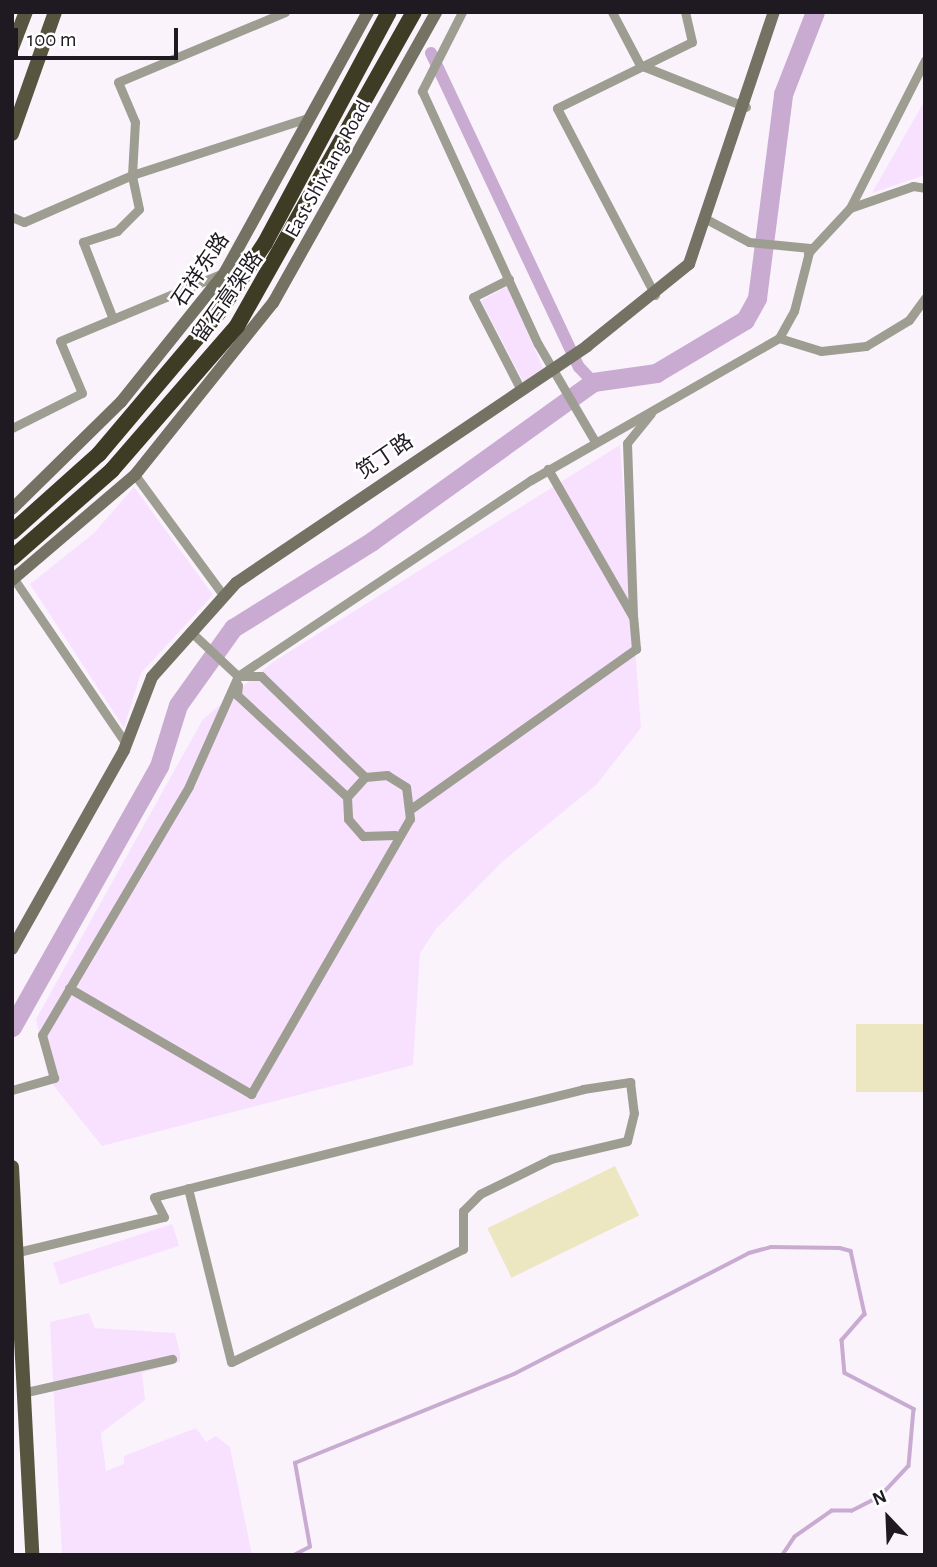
<!DOCTYPE html>
<meta charset="utf-8">
<style>
body{margin:0}
#map{position:relative;width:937px;height:1567px;overflow:hidden;background:#faf3fc;font-family:"Alegreya Sans","Noto Sans SC",sans-serif}
div>[style]{position:absolute}
.built>*{inset:0;background:#f8e1ff;transform-origin:0 0}
.green>*{inset:0;background:#ece7c0;transform-origin:0 0}
.stream>*{height:3.5px;margin:-1.75px;padding:0 1.75px;transform-origin:1.75px;border-radius:1.75px;background:#c9abd2}
.canal>*{height:12px;margin:-6px;padding:0 6px;transform-origin:6px;border-radius:6px;background:#c9abd2}
.river>*{height:19px;margin:-9.5px;padding:0 9.5px;transform-origin:9.5px;border-radius:9.5px;background:#c9abd2}
.street>*{height:9px;margin:-4.5px;padding:0 4.5px;transform-origin:4.5px;border-radius:4.5px;background:#9e9d91}
.secondary>*{height:12px;margin:-6px;padding:0 6px;transform-origin:6px;border-radius:6px;background:#747262}
.primary>*{height:14px;margin:-7px;padding:0 7px;transform-origin:7px;border-radius:7px;background:#575540}
.highway>*{height:16px;margin:-8px;padding:0 8px;transform-origin:8px;border-radius:8px;background:#3e3c25}
span{translate:-50% -50%;white-space:nowrap;text-align:center;line-height:1.15;-webkit-text-stroke:5px #fff;paint-order:stroke}
.street-label{font-size:21px;color:#1f1921}
.frame{position:absolute;inset:0;border:14px solid #1f1921;pointer-events:none}
.north{position:absolute;left:853px;top:1483px;width:70px;height:70px;-webkit-text-stroke:5px #fff;paint-order:stroke;rotate:337deg;font-size:19px;font-weight:700;line-height:28px;text-align:center;color:#1f1921}
.north::after{content:'';display:block;margin:auto;width:24px;height:32px;background:#1f1921;clip-path:polygon(50% 0,100% 100%,50% 72%,0 100%)}
.scale{position:absolute;left:14px;top:28px;width:164px;height:32px;box-sizing:border-box;border:4px solid #1f1921;border-top:0;padding-left:9px;font-size:21px;line-height:24px;white-space:nowrap;color:#1f1921;-webkit-text-stroke:5px #fff;paint-order:stroke}
</style>
<div id="map">
<div class="built">
<i style="clip-path:polygon(925px 100px,925px 175px,872px 193px)"></i>
<i style="clip-path:polygon(507px 286px,543px 368px,524px 383px,481px 301px)"></i>
<i style="clip-path:polygon(620px 445px,641px 728px,596px 785px,502px 862px,436px 929px,420px 953px,413px 1065px,102px 1146px,49px 1080px,36px 1019px,203px 719px,273px 662px)"></i>
<i style="clip-path:polygon(134px 487px,213px 595px,141px 673px,124px 728px,30px 584px,94px 533px)"></i>
<i style="left:172px;top:1224px;width:23px;height:125px;rotate:72deg"></i>
<i style="clip-path:polygon(89px 1313px,95px 1328px,175px 1333px,180px 1353px,180px 1362px,142px 1373px,145px 1400px,101px 1433px,106px 1471px,124px 1464px,124px 1456px,196px 1428px,206px 1442px,216px 1436px,230px 1447px,252px 1555px,62px 1555px,50px 1322px)"></i>
</div>
<div class="green">
<i style="left:925px;top:1024px;width:68px;height:69px;rotate:90deg"></i>
<i style="left:615px;top:1166px;width:55px;height:142px;rotate:64deg"></i>
</div>
<div class="stream">
<i style="left:294px;top:1555px;width:18px;rotate:-27deg"></i>
<i style="left:310px;top:1547px;width:85px;rotate:-100.1deg"></i>
<i style="left:295px;top:1463px;width:236px;rotate:-22.1deg"></i>
<i style="left:514px;top:1374px;width:264px;rotate:-27.2deg"></i>
<i style="left:749px;top:1253px;width:23px;rotate:-15deg"></i>
<i style="left:771px;top:1247px;width:69px;rotate:0.8deg"></i>
<i style="left:840px;top:1248px;width:11px;rotate:15deg"></i>
<i style="left:851px;top:1251px;width:65px;rotate:77.5deg"></i>
<i style="left:865px;top:1314px;width:35px;rotate:131deg"></i>
<i style="left:842px;top:1340px;width:33px;rotate:85deg"></i>
<i style="left:845px;top:1373px;width:78px;rotate:27.6deg"></i>
<i style="left:914px;top:1409px;width:57px;rotate:95deg"></i>
<i style="left:909px;top:1466px;width:42px;rotate:133.1deg"></i>
<i style="left:880px;top:1497px;width:31px;rotate:153deg"></i>
<i style="left:852px;top:1511px;width:20px;rotate:180deg"></i>
<i style="left:832px;top:1511px;width:45px;rotate:144.9deg"></i>
<i style="left:795px;top:1537px;width:22px;rotate:124deg"></i>
</div>
<div class="canal">
<i style="left:431px;top:53px;width:347px;rotate:64.8deg"></i>
<i style="left:579px;top:367px;width:21px;rotate:47deg"></i>
</div>
<div class="river">
<i style="left:12px;top:1027px;width:300px;rotate:-60.6deg"></i>
<i style="left:159px;top:766px;width:64px;rotate:-72.7deg"></i>
<i style="left:178px;top:705px;width:95px;rotate:-54.5deg"></i>
<i style="left:233px;top:628px;width:164px;rotate:-32deg"></i>
<i style="left:372px;top:541px;width:272px;rotate:-35.7deg"></i>
<i style="left:593px;top:382px;width:64px;rotate:-8.1deg"></i>
<i style="left:656px;top:373px;width:104px;rotate:-30.8deg"></i>
<i style="left:745px;top:320px;width:25px;rotate:-61deg"></i>
<i style="left:757px;top:298px;width:206px;rotate:-82.7deg"></i>
<i style="left:783px;top:94px;width:88px;rotate:-68.7deg"></i>
</div>
<div class="street">
<i style="left:462px;top:12px;width:89px;rotate:116.9deg"></i>
<i style="left:422px;top:91px;width:278px;rotate:65.4deg"></i>
<i style="left:538px;top:344px;width:111px;rotate:59.7deg"></i>
<i style="left:612px;top:12px;width:60px;rotate:62.2deg"></i>
<i style="left:640px;top:65px;width:114px;rotate:21.6deg"></i>
<i style="left:850px;top:208px;width:67px;rotate:-19.2deg"></i>
<i style="left:913px;top:186px;width:12px;rotate:9deg"></i>
<i style="left:12px;top:217px;width:13px;rotate:23deg"></i>
<i style="left:24px;top:222px;width:118px;rotate:-23.5deg"></i>
<i style="left:132px;top:175px;width:187px;rotate:-18deg"></i>
<i style="left:808px;top:253px;width:62px;rotate:-47deg"></i>
<i style="left:850px;top:208px;width:166px;rotate:-63.1deg"></i>
<i style="left:509px;top:279px;width:40px;rotate:153.4deg"></i>
<i style="left:473px;top:297px;width:102px;rotate:62.7deg"></i>
<i style="left:655px;top:295px;width:211px;rotate:-117.7deg"></i>
<i style="left:557px;top:108px;width:150px;rotate:-26.1deg"></i>
<i style="left:692px;top:42px;width:31px;rotate:-103deg"></i>
<i style="left:113px;top:319px;width:83px;rotate:-111.3deg"></i>
<i style="left:83px;top:242px;width:36px;rotate:-18deg"></i>
<i style="left:117px;top:231px;width:31px;rotate:-45deg"></i>
<i style="left:139px;top:209px;width:35px;rotate:-102deg"></i>
<i style="left:132px;top:175px;width:53px;rotate:-86.8deg"></i>
<i style="left:135px;top:122px;width:43px;rotate:-113deg"></i>
<i style="left:118px;top:82px;width:181px;rotate:-22.7deg"></i>
<i style="left:779px;top:338px;width:44px;rotate:17.2deg"></i>
<i style="left:821px;top:351px;width:45px;rotate:-6.3deg"></i>
<i style="left:866px;top:346px;width:50px;rotate:-31.2deg"></i>
<i style="left:909px;top:320px;width:27px;rotate:-54deg"></i>
<i style="left:12px;top:428px;width:78px;rotate:-26.6deg"></i>
<i style="left:82px;top:393px;width:56px;rotate:-112.9deg"></i>
<i style="left:60px;top:341px;width:177px;rotate:-22.6deg"></i>
<i style="left:135px;top:475px;width:150px;rotate:53.7deg"></i>
<i style="left:14px;top:579px;width:199px;rotate:55.8deg"></i>
<i style="left:633px;top:615px;width:172px;rotate:-92deg"></i>
<i style="left:627px;top:443px;width:38px;rotate:-51deg"></i>
<i style="left:190px;top:631px;width:66px;rotate:43.2deg"></i>
<i style="left:238px;top:676px;width:23px"></i>
<i style="left:261px;top:676px;width:145px;rotate:44.2deg"></i>
<i style="left:238px;top:685px;width:10px;rotate:96deg"></i>
<i style="left:237px;top:695px;width:150px;rotate:42.8deg"></i>
<i style="left:412px;top:808px;width:275px;rotate:-35.4deg"></i>
<i style="left:636px;top:649px;width:32px;rotate:-95deg"></i>
<i style="left:633px;top:617px;width:171px;rotate:-119.9deg"></i>
<i style="left:69px;top:988px;width:211px;rotate:30.2deg"></i>
<i style="left:251px;top:1094px;width:318px;rotate:-60deg"></i>
<i style="left:410px;top:819px;width:32px;rotate:-97deg"></i>
<i style="left:406px;top:787px;width:22px;rotate:-148deg"></i>
<i style="left:387px;top:775px;width:22px;rotate:175deg"></i>
<i style="left:365px;top:777px;width:27px;rotate:132deg"></i>
<i style="left:347px;top:797px;width:22px;rotate:87deg"></i>
<i style="left:348px;top:819px;width:23px;rotate:49deg"></i>
<i style="left:363px;top:836px;width:32px;rotate:-2deg"></i>
<i style="left:12px;top:1090px;width:44px;rotate:-15.9deg"></i>
<i style="left:54px;top:1078px;width:45px;rotate:-105.6deg"></i>
<i style="left:42px;top:1035px;width:289px;rotate:-59.4deg"></i>
<i style="left:189px;top:786px;width:120px;rotate:-66deg"></i>
<i style="left:238px;top:676px;width:353px;rotate:-33.8deg"></i>
<i style="left:531px;top:480px;width:286px;rotate:-29.8deg"></i>
<i style="left:779px;top:338px;width:31px;rotate:-61deg"></i>
<i style="left:794px;top:311px;width:65px;rotate:-75.7deg"></i>
<i style="left:810px;top:248px;width:61px;rotate:-174.4deg"></i>
<i style="left:749px;top:242px;width:47px;rotate:-151.8deg"></i>
<i style="left:18px;top:1252px;width:150px;rotate:-13.5deg"></i>
<i style="left:164px;top:1217px;width:22px;rotate:-117deg"></i>
<i style="left:154px;top:1197px;width:442px;rotate:-14.1deg"></i>
<i style="left:583px;top:1089px;width:48px;rotate:-8.5deg"></i>
<i style="left:630px;top:1082px;width:31px;rotate:83deg"></i>
<i style="left:634px;top:1113px;width:29px;rotate:104deg"></i>
<i style="left:627px;top:1141px;width:78px;rotate:166.7deg"></i>
<i style="left:551px;top:1159px;width:79px;rotate:153.8deg"></i>
<i style="left:480px;top:1194px;width:24px;rotate:135deg"></i>
<i style="left:463px;top:1211px;width:38px;rotate:90deg"></i>
<i style="left:463px;top:1249px;width:258px;rotate:154deg"></i>
<i style="left:231px;top:1362px;width:179px;rotate:-103.9deg"></i>
<i style="left:22px;top:1393px;width:154px;rotate:-12.8deg"></i>
</div>
<div class="secondary">
<i style="left:12px;top:509px;width:153px;rotate:-44.5deg"></i>
<i style="left:121px;top:402px;width:166px;rotate:-51.3deg"></i>
<i style="left:225px;top:272px;width:297px;rotate:-61.2deg"></i>
<i style="left:12px;top:580px;width:162px;rotate:-40.5deg"></i>
<i style="left:135px;top:475px;width:221px;rotate:-51.3deg"></i>
<i style="left:273px;top:303px;width:334px;rotate:-60.7deg"></i>
<i style="left:12px;top:949px;width:228px;rotate:-60.6deg"></i>
<i style="left:124px;top:750px;width:78px;rotate:-69deg"></i>
<i style="left:152px;top:677px;width:126px;rotate:-48.2deg"></i>
<i style="left:236px;top:583px;width:424px;rotate:-34deg"></i>
<i style="left:587px;top:346px;width:131px;rotate:-38.8deg"></i>
<i style="left:689px;top:264px;width:266px;rotate:-71.4deg"></i>
</div>
<div class="primary">
<i style="left:12px;top:48px;width:39px;rotate:-69deg"></i>
<i style="left:12px;top:134px;width:129px;rotate:-70.6deg"></i>
<i style="left:12px;top:1167px;width:389px;rotate:87deg"></i>
</div>
<div class="highway">
<i style="left:12px;top:532px;width:117px;rotate:-41.9deg"></i>
<i style="left:99px;top:454px;width:186px;rotate:-49.8deg"></i>
<i style="left:219px;top:312px;width:83px;rotate:-56.3deg"></i>
<i style="left:265px;top:243px;width:262px;rotate:-61.8deg"></i>
<i style="left:12px;top:558px;width:133px;rotate:-41.3deg"></i>
<i style="left:112px;top:470px;width:191px;rotate:-49deg"></i>
<i style="left:237px;top:326px;width:360px;rotate:-60.6deg"></i>
</div>
<div class="street-label">
<span style="left:328px;top:169px;rotate:-61deg">East Shixiang Road</span>
<span style="left:201px;top:270px;rotate:-56deg">石祥东路</span>
<span style="left:228px;top:297px;rotate:-55deg">留石高架路</span>
<span style="left:385px;top:457px;rotate:-34deg">笕丁路</span>
</div>
<div class="frame"></div>
<div class="north">N</div>
<div class="scale">100 m</div>
</div>
